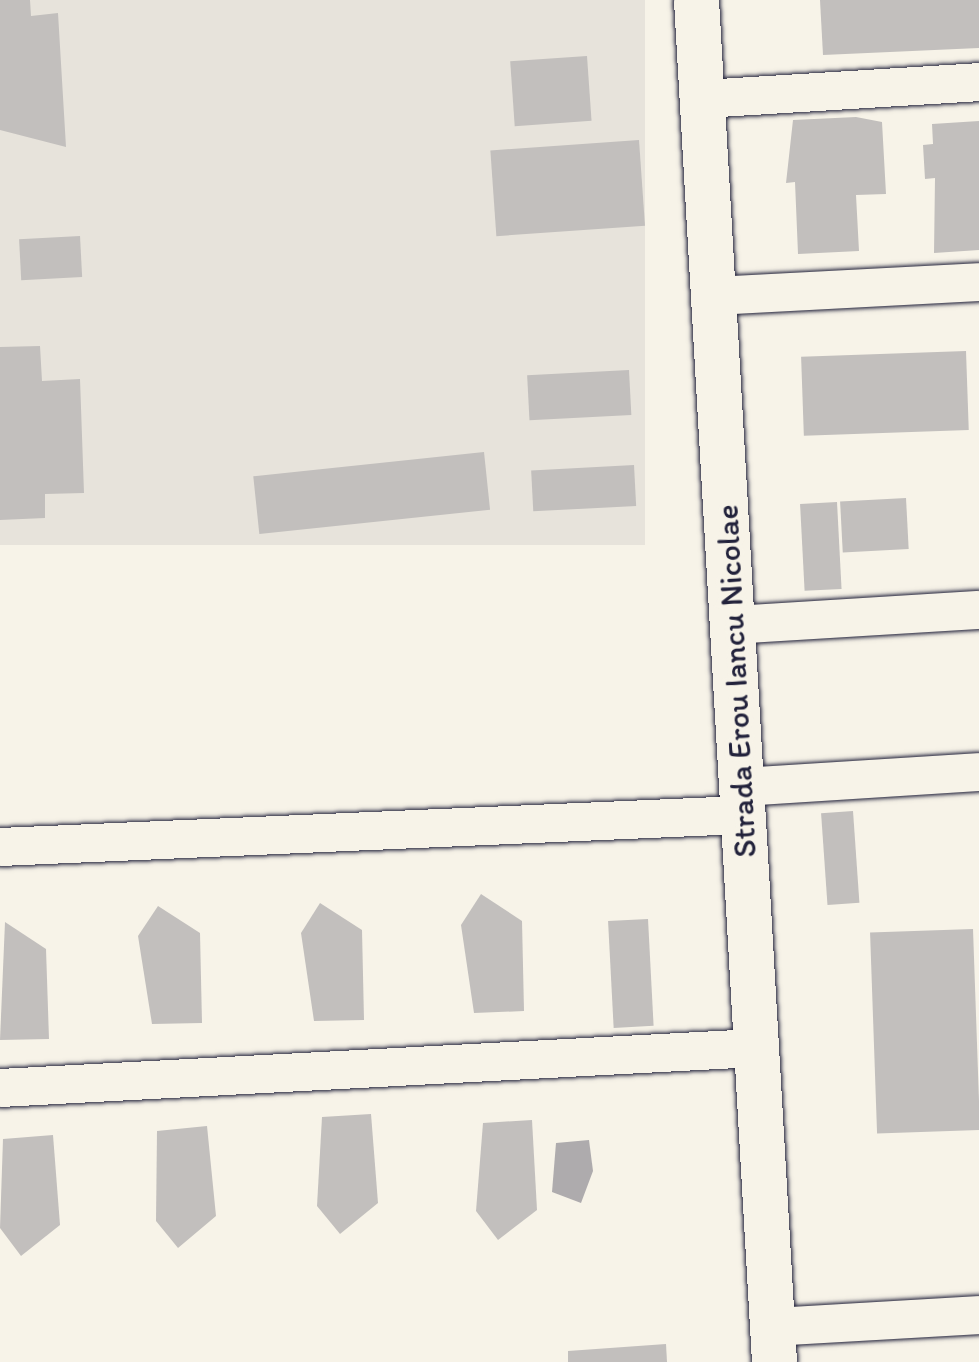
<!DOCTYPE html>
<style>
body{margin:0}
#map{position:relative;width:979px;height:1362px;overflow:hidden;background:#f7f3e8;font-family:Itim,sans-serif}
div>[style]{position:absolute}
.built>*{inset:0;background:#e7e3db;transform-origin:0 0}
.water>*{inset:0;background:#aeabad}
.building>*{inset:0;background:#c2bfbd;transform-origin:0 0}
.roads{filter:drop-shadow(0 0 2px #22223b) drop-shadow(0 0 2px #22223b)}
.minor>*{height:38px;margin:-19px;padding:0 19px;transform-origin:19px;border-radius:19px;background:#f7f3e8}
.tertiary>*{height:45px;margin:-22.5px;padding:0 22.5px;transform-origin:22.5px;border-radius:22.5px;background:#f7f3e8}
span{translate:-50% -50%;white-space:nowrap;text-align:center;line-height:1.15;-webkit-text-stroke:9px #f7f3e8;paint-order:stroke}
.street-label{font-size:32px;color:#22223b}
</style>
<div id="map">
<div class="built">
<i style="left:0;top:0;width:645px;height:545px"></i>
</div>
<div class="water">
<i style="clip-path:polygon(589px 1140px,593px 1171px,581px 1203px,552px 1192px,556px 1143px)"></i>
</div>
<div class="building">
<i style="clip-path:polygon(0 0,30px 0,31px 16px,58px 13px,66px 147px,0 130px)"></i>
<i style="clip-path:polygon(820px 0,979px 0,979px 48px,823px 55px)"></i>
<i style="left:587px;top:56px;width:65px;height:77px;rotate:86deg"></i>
<i style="clip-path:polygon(856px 117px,882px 122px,886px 194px,856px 195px,859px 251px,798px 254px,795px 182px,786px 183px,793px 120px)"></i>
<i style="clip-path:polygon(979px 121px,979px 250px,934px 253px,935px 178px,925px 179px,923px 145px,933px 144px,932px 124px)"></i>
<i style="left:639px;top:140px;width:86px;height:149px;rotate:86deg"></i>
<i style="left:80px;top:236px;width:41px;height:61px;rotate:87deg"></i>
<i style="clip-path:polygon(40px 346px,42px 381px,80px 379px,84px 493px,45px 494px,45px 518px,0 520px,0 347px)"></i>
<i style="left:966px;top:351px;width:79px;height:165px;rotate:88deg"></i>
<i style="left:629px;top:370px;width:45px;height:102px;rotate:87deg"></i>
<i style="left:484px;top:452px;width:58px;height:232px;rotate:84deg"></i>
<i style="left:634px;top:465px;width:41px;height:103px;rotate:87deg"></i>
<i style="left:906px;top:498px;width:51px;height:66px;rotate:87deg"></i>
<i style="left:837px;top:502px;width:87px;height:37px;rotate:87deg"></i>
<i style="left:853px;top:811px;width:92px;height:32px;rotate:86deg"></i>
<i style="clip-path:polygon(481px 894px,522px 921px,524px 1011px,474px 1013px,461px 925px)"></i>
<i style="clip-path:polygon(320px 903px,362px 930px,364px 1020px,314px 1021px,301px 933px)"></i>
<i style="clip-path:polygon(158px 906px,200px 933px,202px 1023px,152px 1024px,138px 936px)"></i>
<i style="left:648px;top:919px;width:107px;height:40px;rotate:87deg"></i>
<i style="clip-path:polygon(5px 922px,46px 949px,49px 1039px,0 1040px)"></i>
<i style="left:973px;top:929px;width:201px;height:103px;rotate:88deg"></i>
<i style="clip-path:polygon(371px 1114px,378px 1203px,340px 1234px,317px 1206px,322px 1117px)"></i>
<i style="clip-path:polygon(532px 1120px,537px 1210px,498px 1240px,476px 1211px,483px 1123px)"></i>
<i style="clip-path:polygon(207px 1126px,216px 1216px,178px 1248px,156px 1221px,157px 1131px)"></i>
<i style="clip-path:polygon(53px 1135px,60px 1225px,21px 1256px,0 1228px,3px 1139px)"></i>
<i style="clip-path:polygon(666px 1344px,667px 1362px,568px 1362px,568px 1351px)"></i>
</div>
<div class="roads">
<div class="minor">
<i style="left:703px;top:99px;width:277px;rotate:-3.5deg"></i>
<i style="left:714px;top:296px;width:265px;rotate:-3deg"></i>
<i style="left:733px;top:625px;width:246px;rotate:-3.5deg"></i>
<i style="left:741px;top:787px;width:238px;rotate:-3.6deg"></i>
<i style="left:0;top:847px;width:744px;rotate:-2.47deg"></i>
<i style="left:0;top:1088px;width:756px;rotate:-3.03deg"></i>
<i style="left:772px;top:1327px;width:207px;rotate:-3.3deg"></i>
</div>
<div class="tertiary">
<i style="left:696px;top:0;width:1364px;rotate:86.72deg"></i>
</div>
</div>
<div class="street-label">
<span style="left:736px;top:681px;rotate:-93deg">Strada Erou Iancu Nicolae</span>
</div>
</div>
